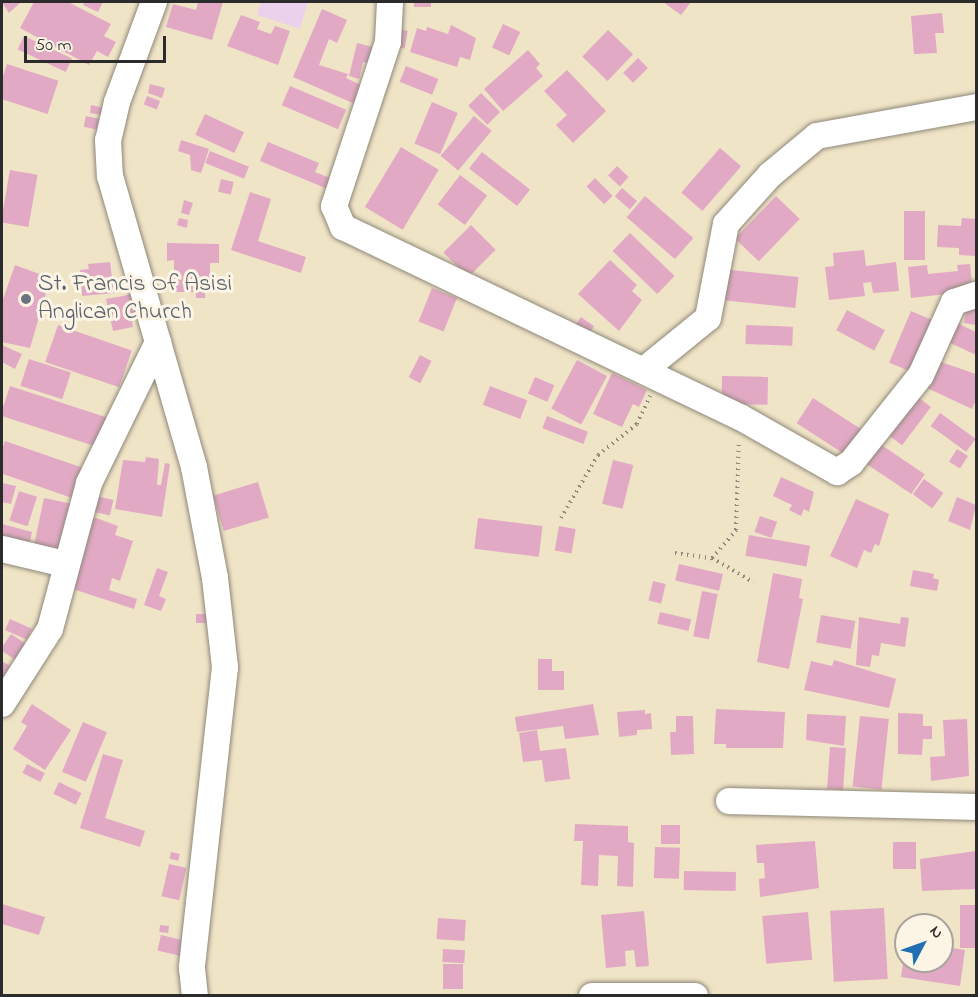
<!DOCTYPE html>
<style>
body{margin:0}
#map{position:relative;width:978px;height:997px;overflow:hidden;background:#f0e4c7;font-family:"Indie Flower",sans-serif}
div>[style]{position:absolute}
.built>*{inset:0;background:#ebd1eb}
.building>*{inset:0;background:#e2a9c5;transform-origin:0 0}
.path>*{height:4px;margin-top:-2px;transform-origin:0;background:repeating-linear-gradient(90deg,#8e8879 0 1.5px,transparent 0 6px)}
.roads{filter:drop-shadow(0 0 2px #8e8879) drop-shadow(0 0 2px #8e8879)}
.minor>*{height:26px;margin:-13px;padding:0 13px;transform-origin:13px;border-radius:13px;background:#fff}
.dots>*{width:16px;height:16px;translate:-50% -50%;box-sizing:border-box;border:3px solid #fcf5e5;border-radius:50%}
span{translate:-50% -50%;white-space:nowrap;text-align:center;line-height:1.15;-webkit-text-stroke:6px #fcf5e5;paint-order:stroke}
.worship-label{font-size:24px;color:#5b616d}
.left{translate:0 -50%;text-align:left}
.frame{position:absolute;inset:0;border:3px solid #2b2b2b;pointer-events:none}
.north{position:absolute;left:894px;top:913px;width:60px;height:60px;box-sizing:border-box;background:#fcf5e5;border:2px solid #a8a49b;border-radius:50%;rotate:49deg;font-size:16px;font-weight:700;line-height:24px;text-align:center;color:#2b2b2b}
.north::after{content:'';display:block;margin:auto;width:21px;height:27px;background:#1f6fb2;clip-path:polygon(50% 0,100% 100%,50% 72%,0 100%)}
.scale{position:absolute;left:24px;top:36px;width:142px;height:27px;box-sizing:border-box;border:3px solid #2b2b2b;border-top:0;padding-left:8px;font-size:18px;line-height:21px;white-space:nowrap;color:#2b2b2b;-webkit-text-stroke:4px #fcf5e5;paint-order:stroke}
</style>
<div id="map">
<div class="built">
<i style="clip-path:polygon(261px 2px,308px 2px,300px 29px,257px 15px)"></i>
</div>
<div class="building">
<i style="clip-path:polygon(2px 2px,21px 2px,9px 13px)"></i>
<i style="clip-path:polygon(34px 2px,68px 2px,111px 24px,104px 36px,116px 42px,108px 57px,97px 51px,89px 65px,20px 28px)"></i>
<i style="clip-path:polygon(84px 2px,103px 2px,98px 12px,83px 5px)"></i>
<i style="clip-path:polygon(198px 2px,223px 2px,212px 40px,166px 27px,173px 4px,196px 10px)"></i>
<i style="left:414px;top:2px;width:17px;height:5px"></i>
<i style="clip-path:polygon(663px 2px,691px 2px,681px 15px)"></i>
<i style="clip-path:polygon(322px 9px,347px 20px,337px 43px,329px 39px,319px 65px,348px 74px,346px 78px,363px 86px,355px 104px,293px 77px)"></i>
<i style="clip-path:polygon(942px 13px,944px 33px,935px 33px,937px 53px,914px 54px,911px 16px)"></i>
<i style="clip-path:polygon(241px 15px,260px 22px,257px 29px,271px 34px,275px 26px,290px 31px,278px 65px,227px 46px)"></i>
<i style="left:503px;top:24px;width:19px;height:26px;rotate:25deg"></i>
<i style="clip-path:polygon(451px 25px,476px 38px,470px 60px,460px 57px,457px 67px,410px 52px,417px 28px,426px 31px,427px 27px,448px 34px)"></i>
<i style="left:398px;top:29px;width:10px;height:18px;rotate:11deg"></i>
<i style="left:608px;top:30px;width:35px;height:37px;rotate:44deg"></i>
<i style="left:24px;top:36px;width:53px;height:15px;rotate:25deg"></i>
<i style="clip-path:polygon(357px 43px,377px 48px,373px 64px,363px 62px,359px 79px,349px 76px)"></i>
<i style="clip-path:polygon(528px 50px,540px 64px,536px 68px,543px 76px,503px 111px,484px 89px)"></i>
<i style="left:638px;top:58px;width:14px;height:21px;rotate:45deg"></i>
<i style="left:7px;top:64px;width:54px;height:35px;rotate:18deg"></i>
<i style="left:406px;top:66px;width:35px;height:17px;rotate:22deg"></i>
<i style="clip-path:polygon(567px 70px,606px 111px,573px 143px,556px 125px,567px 115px,544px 91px)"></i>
<i style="clip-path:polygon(150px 84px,165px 88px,162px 98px,148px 93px)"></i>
<i style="left:290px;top:86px;width:61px;height:21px;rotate:23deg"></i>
<i style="left:481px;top:93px;width:27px;height:18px;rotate:45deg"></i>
<i style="left:147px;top:96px;width:14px;height:9px;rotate:21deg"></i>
<i style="left:432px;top:102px;width:28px;height:45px;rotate:23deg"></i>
<i style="clip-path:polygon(91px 105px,108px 109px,107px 116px,90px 113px)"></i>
<i style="left:205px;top:114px;width:43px;height:23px;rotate:25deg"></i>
<i style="left:86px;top:116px;width:19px;height:11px;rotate:12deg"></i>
<i style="left:474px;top:116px;width:23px;height:52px;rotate:40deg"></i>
<i style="clip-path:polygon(181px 140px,209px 149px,201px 173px,191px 170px,190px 155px,178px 151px)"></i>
<i style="clip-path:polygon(268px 142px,319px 163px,315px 172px,335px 180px,330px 190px,260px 161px)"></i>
<i style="left:401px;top:147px;width:44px;height:70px;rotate:31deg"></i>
<i style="left:720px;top:148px;width:28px;height:59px;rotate:41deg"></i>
<i style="left:210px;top:151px;width:42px;height:13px;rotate:22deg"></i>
<i style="left:482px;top:152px;width:61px;height:21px;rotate:38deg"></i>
<i style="left:617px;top:166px;width:16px;height:13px;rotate:43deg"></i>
<i style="left:10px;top:170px;width:28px;height:53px;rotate:10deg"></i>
<i style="left:460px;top:175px;width:34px;height:37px;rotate:37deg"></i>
<i style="left:595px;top:178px;width:25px;height:12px;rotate:45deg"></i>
<i style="left:221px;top:179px;width:13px;height:13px;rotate:13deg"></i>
<i style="left:622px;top:188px;width:20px;height:11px;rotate:41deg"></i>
<i style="clip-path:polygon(250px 192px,271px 199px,258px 241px,306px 257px,301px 273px,231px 250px)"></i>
<i style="left:645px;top:196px;width:64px;height:28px;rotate:41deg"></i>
<i style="left:776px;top:196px;width:33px;height:59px;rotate:44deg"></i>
<i style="clip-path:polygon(184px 200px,193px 203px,189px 215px,181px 213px)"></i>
<i style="left:904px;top:211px;width:21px;height:49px"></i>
<i style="clip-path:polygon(179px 218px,188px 220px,187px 228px,177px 225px)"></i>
<i style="clip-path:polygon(962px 218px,976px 219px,976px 256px,959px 255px,959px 248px,937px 247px,938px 225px,961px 226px)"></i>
<i style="left:471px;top:225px;width:35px;height:39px;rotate:45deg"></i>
<i style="left:630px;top:233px;width:62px;height:25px;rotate:44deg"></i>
<i style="clip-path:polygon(167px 243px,219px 244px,219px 263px,210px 263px,210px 290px,205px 291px,205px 298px,196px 298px,196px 292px,174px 292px,174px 260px,167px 261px)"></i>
<i style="clip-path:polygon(864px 250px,866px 266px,896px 262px,899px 291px,873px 293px,871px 282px,863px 283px,865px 296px,829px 300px,825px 267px,834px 266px,833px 253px)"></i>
<i style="clip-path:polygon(610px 260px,637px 285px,632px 291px,642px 300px,619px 331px,578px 294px)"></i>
<i style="clip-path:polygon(110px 262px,114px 293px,82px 296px,80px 270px,89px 269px,88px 264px)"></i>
<i style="clip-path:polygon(970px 264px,973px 291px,911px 298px,908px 267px,927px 265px,928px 274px,958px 271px,957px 265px)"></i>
<i style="clip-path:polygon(15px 265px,45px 276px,40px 291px,46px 293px,30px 348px,2px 342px,2px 302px)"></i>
<i style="left:722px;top:269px;width:77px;height:31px;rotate:6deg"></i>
<i style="left:432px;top:288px;width:27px;height:36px;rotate:22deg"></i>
<i style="clip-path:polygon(134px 294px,139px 314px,131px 315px,133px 327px,113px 331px,106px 299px)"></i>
<i style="clip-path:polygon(967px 306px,976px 307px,976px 325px,964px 323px)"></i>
<i style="left:847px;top:310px;width:43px;height:23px;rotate:28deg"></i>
<i style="left:911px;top:311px;width:28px;height:56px;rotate:23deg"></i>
<i style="left:581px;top:317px;width:16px;height:12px;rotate:35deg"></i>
<i style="clip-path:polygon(955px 322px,976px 332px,976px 355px,946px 341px)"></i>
<i style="left:58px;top:325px;width:78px;height:39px;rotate:19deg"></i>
<i style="left:746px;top:325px;width:47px;height:19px;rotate:2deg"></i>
<i style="clip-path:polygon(2px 345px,22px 354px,15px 369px,2px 362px)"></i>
<i style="left:420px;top:355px;width:13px;height:25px;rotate:27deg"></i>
<i style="left:29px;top:359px;width:44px;height:28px;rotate:18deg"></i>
<i style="left:577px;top:360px;width:34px;height:55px;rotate:28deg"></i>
<i style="clip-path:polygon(935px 360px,976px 374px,976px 400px,972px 409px,923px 386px)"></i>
<i style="clip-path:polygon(612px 373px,647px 390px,639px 407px,633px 404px,622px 427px,593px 414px)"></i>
<i style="left:722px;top:376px;width:46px;height:28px;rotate:1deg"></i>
<i style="left:535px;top:377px;width:21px;height:18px;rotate:23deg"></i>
<i style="left:10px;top:386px;width:102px;height:31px;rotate:18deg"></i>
<i style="left:490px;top:386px;width:40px;height:20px;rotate:21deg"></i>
<i style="left:915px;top:395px;width:20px;height:48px;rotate:37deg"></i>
<i style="left:813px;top:398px;width:62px;height:30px;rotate:33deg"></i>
<i style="left:940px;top:413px;width:44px;height:16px;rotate:36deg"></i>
<i style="left:547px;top:416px;width:44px;height:13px;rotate:21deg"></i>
<i style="left:5px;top:441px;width:85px;height:32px;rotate:19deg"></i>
<i style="left:880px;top:444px;width:54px;height:24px;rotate:34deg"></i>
<i style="left:957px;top:449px;width:13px;height:15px;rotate:32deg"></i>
<i style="clip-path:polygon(146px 457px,159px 459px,157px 485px,161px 485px,165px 463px,170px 464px,162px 517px,115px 509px,123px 460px,145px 462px)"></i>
<i style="left:613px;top:460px;width:21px;height:45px;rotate:14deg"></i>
<i style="clip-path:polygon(781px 477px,814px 492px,809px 512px,804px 509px,801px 516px,789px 510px,792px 505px,773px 496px)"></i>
<i style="left:924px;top:479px;width:24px;height:19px;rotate:36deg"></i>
<i style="left:258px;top:482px;width:37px;height:47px;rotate:73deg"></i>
<i style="clip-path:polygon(2px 483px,16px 486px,11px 504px,2px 502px)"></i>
<i style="left:19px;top:491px;width:19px;height:31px;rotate:18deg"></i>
<i style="left:92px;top:495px;width:22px;height:16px;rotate:13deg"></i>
<i style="clip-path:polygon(957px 497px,976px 505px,970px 530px,948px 521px)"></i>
<i style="left:44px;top:498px;width:29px;height:51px;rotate:12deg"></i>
<i style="clip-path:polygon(856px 499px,889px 514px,879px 546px,875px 544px,871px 553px,864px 550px,857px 568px,830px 556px)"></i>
<i style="clip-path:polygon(88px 515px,118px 526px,115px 535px,133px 541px,120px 581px,112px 578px,109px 590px,137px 599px,134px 609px,73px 589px)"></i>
<i style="left:760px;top:516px;width:18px;height:17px;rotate:19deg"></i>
<i style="left:478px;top:518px;width:65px;height:31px;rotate:7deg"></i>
<i style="clip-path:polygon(2px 524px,32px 532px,29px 546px,2px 539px)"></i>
<i style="left:559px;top:526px;width:17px;height:25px;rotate:10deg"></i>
<i style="left:749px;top:535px;width:62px;height:21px;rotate:10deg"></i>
<i style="left:679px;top:564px;width:45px;height:17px;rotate:13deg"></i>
<i style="clip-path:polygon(157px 568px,168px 572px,159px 596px,166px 599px,161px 611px,144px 605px)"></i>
<i style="clip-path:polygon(913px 570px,934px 574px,933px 578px,939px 580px,937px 591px,910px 586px)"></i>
<i style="clip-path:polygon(773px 573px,802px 579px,799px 598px,803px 599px,789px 669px,757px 662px)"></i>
<i style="left:653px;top:581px;width:13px;height:20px;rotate:13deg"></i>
<i style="left:702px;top:591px;width:16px;height:46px;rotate:11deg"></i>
<i style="left:660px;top:612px;width:32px;height:12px;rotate:13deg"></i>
<i style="left:196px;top:614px;width:14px;height:9px"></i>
<i style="left:821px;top:615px;width:35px;height:28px;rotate:10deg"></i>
<i style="clip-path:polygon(859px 617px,900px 624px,901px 617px,909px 618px,905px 647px,881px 643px,879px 656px,872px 655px,870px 667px,856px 665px)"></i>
<i style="left:10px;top:619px;width:24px;height:12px;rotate:24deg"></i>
<i style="left:11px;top:634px;width:18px;height:19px;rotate:34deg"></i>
<i style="clip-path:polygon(538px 659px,552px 659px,552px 671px,564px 671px,564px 690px,538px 690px)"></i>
<i style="clip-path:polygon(834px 660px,896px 679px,889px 708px,804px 690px,811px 661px,832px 666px)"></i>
<i style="clip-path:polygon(2px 661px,10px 666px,2px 679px)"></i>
<i style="clip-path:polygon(32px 704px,71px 730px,45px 770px,13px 749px,27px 726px,21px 722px)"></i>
<i style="clip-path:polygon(593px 704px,599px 735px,565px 739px,563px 726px,517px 732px,515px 717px)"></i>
<i style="clip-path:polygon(716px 709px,785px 712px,783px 748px,726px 748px,726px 744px,714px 744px)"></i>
<i style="clip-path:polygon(645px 710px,645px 714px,651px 713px,652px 729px,637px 730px,637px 735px,619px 737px,617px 712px)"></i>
<i style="clip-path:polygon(898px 713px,923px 714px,923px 726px,932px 726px,932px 739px,923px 739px,922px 755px,898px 754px)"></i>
<i style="clip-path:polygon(807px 714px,846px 716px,844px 746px,806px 740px)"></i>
<i style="clip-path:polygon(676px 716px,693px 716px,694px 754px,671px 755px,670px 732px,676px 732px)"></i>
<i style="left:860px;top:716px;width:29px;height:71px;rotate:6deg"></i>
<i style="clip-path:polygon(967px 719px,969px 776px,931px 781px,930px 757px,945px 756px,943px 720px)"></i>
<i style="left:83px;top:722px;width:26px;height:54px;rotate:23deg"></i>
<i style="clip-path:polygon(537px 730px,540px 751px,566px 748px,570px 779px,545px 782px,542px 760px,523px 762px,519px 733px)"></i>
<i style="left:830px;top:747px;width:16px;height:42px;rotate:4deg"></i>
<i style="clip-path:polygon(103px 754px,123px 760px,105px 818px,145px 831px,140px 847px,80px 828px)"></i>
<i style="left:27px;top:764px;width:20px;height:10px;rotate:27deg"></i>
<i style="left:59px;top:782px;width:25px;height:13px;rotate:26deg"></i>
<i style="clip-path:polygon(575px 824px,628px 826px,628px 842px,634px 843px,633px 887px,617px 886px,618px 856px,599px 855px,598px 886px,581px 885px,583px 841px,574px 841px)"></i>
<i style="left:661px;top:825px;width:19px;height:19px"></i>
<i style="clip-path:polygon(815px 841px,819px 888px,760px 897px,759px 879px,765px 878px,764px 863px,757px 863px,756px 845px)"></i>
<i style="left:893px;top:842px;width:23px;height:27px"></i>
<i style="left:655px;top:847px;width:25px;height:31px;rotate:2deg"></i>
<i style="clip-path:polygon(976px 851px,976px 889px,922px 891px,920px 859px)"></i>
<i style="left:171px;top:852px;width:9px;height:7px;rotate:13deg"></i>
<i style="left:169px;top:864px;width:18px;height:33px;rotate:13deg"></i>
<i style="left:684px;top:871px;width:52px;height:19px;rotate:1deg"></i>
<i style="clip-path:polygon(2px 904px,45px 917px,39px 935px,2px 924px)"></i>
<i style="left:976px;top:905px;width:43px;height:16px;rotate:90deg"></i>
<i style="left:884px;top:908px;width:71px;height:54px;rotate:87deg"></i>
<i style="clip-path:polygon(644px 911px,649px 966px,636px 967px,634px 950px,625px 951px,626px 966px,606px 968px,601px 915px)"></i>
<i style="left:808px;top:912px;width:48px;height:46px;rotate:85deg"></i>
<i style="left:438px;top:918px;width:28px;height:21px;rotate:4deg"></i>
<i style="left:160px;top:925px;width:9px;height:7px;rotate:6deg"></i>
<i style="left:161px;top:935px;width:23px;height:16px;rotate:13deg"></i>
<i style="clip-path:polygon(946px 947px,965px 950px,960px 986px,901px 977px,905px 948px,906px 961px,942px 961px)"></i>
<i style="left:443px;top:949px;width:22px;height:13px;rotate:3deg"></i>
<i style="left:443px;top:964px;width:20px;height:25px"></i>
</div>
<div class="path">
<i style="left:561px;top:518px;width:73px;rotate:-59.6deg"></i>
<i style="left:598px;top:455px;width:50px;rotate:-38.5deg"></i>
<i style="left:637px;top:424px;width:31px;rotate:-65deg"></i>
<i style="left:675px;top:553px;width:37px;rotate:8deg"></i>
<i style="left:712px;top:558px;width:37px;rotate:-49deg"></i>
<i style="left:736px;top:530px;width:89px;rotate:-88.1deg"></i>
<i style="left:712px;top:558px;width:48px;rotate:30.3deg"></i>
</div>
<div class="roads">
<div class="minor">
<i style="left:154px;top:2px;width:107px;rotate:110.3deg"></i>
<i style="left:117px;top:102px;width:39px;rotate:103deg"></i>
<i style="left:108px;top:140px;width:36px;rotate:87deg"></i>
<i style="left:110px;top:176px;width:303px;rotate:73.9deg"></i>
<i style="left:194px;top:467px;width:113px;rotate:79.3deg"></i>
<i style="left:215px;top:578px;width:90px;rotate:83.6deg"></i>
<i style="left:225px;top:667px;width:303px;rotate:96.3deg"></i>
<i style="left:192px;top:968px;width:28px;rotate:84deg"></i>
<i style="left:390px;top:2px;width:40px;rotate:92.9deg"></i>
<i style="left:388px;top:42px;width:173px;rotate:108.2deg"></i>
<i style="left:334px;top:206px;width:23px;rotate:67deg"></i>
<i style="left:343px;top:227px;width:440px;rotate:25.6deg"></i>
<i style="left:740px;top:417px;width:112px;rotate:29.6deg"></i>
<i style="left:837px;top:472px;width:17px;rotate:-33deg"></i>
<i style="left:851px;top:463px;width:112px;rotate:-51.5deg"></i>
<i style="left:921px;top:375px;width:80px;rotate:-65.7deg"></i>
<i style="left:954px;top:302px;width:23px;rotate:-18deg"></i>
<i style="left:644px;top:370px;width:82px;rotate:-39.1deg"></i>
<i style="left:708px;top:318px;width:96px;rotate:-79.2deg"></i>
<i style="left:726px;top:224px;width:66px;rotate:-48.1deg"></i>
<i style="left:770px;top:175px;width:61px;rotate:-39.7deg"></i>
<i style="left:817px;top:136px;width:162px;rotate:-10.3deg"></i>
<i style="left:2px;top:549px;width:65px;rotate:13.4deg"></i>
<i style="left:2px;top:704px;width:89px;rotate:-57.4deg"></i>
<i style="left:50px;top:629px;width:151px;rotate:-75deg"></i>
<i style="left:89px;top:483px;width:157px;rotate:-63.9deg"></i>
<i style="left:729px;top:801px;width:247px;rotate:1.4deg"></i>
<i style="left:592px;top:996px;width:103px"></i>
</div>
</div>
<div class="dots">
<i style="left:26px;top:299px;background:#6b7280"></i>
</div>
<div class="worship-label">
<span class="left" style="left:38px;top:299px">St. Francis Of Asisi<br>Anglican Church</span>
</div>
<div class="frame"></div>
<div class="north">N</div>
<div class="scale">50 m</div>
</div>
